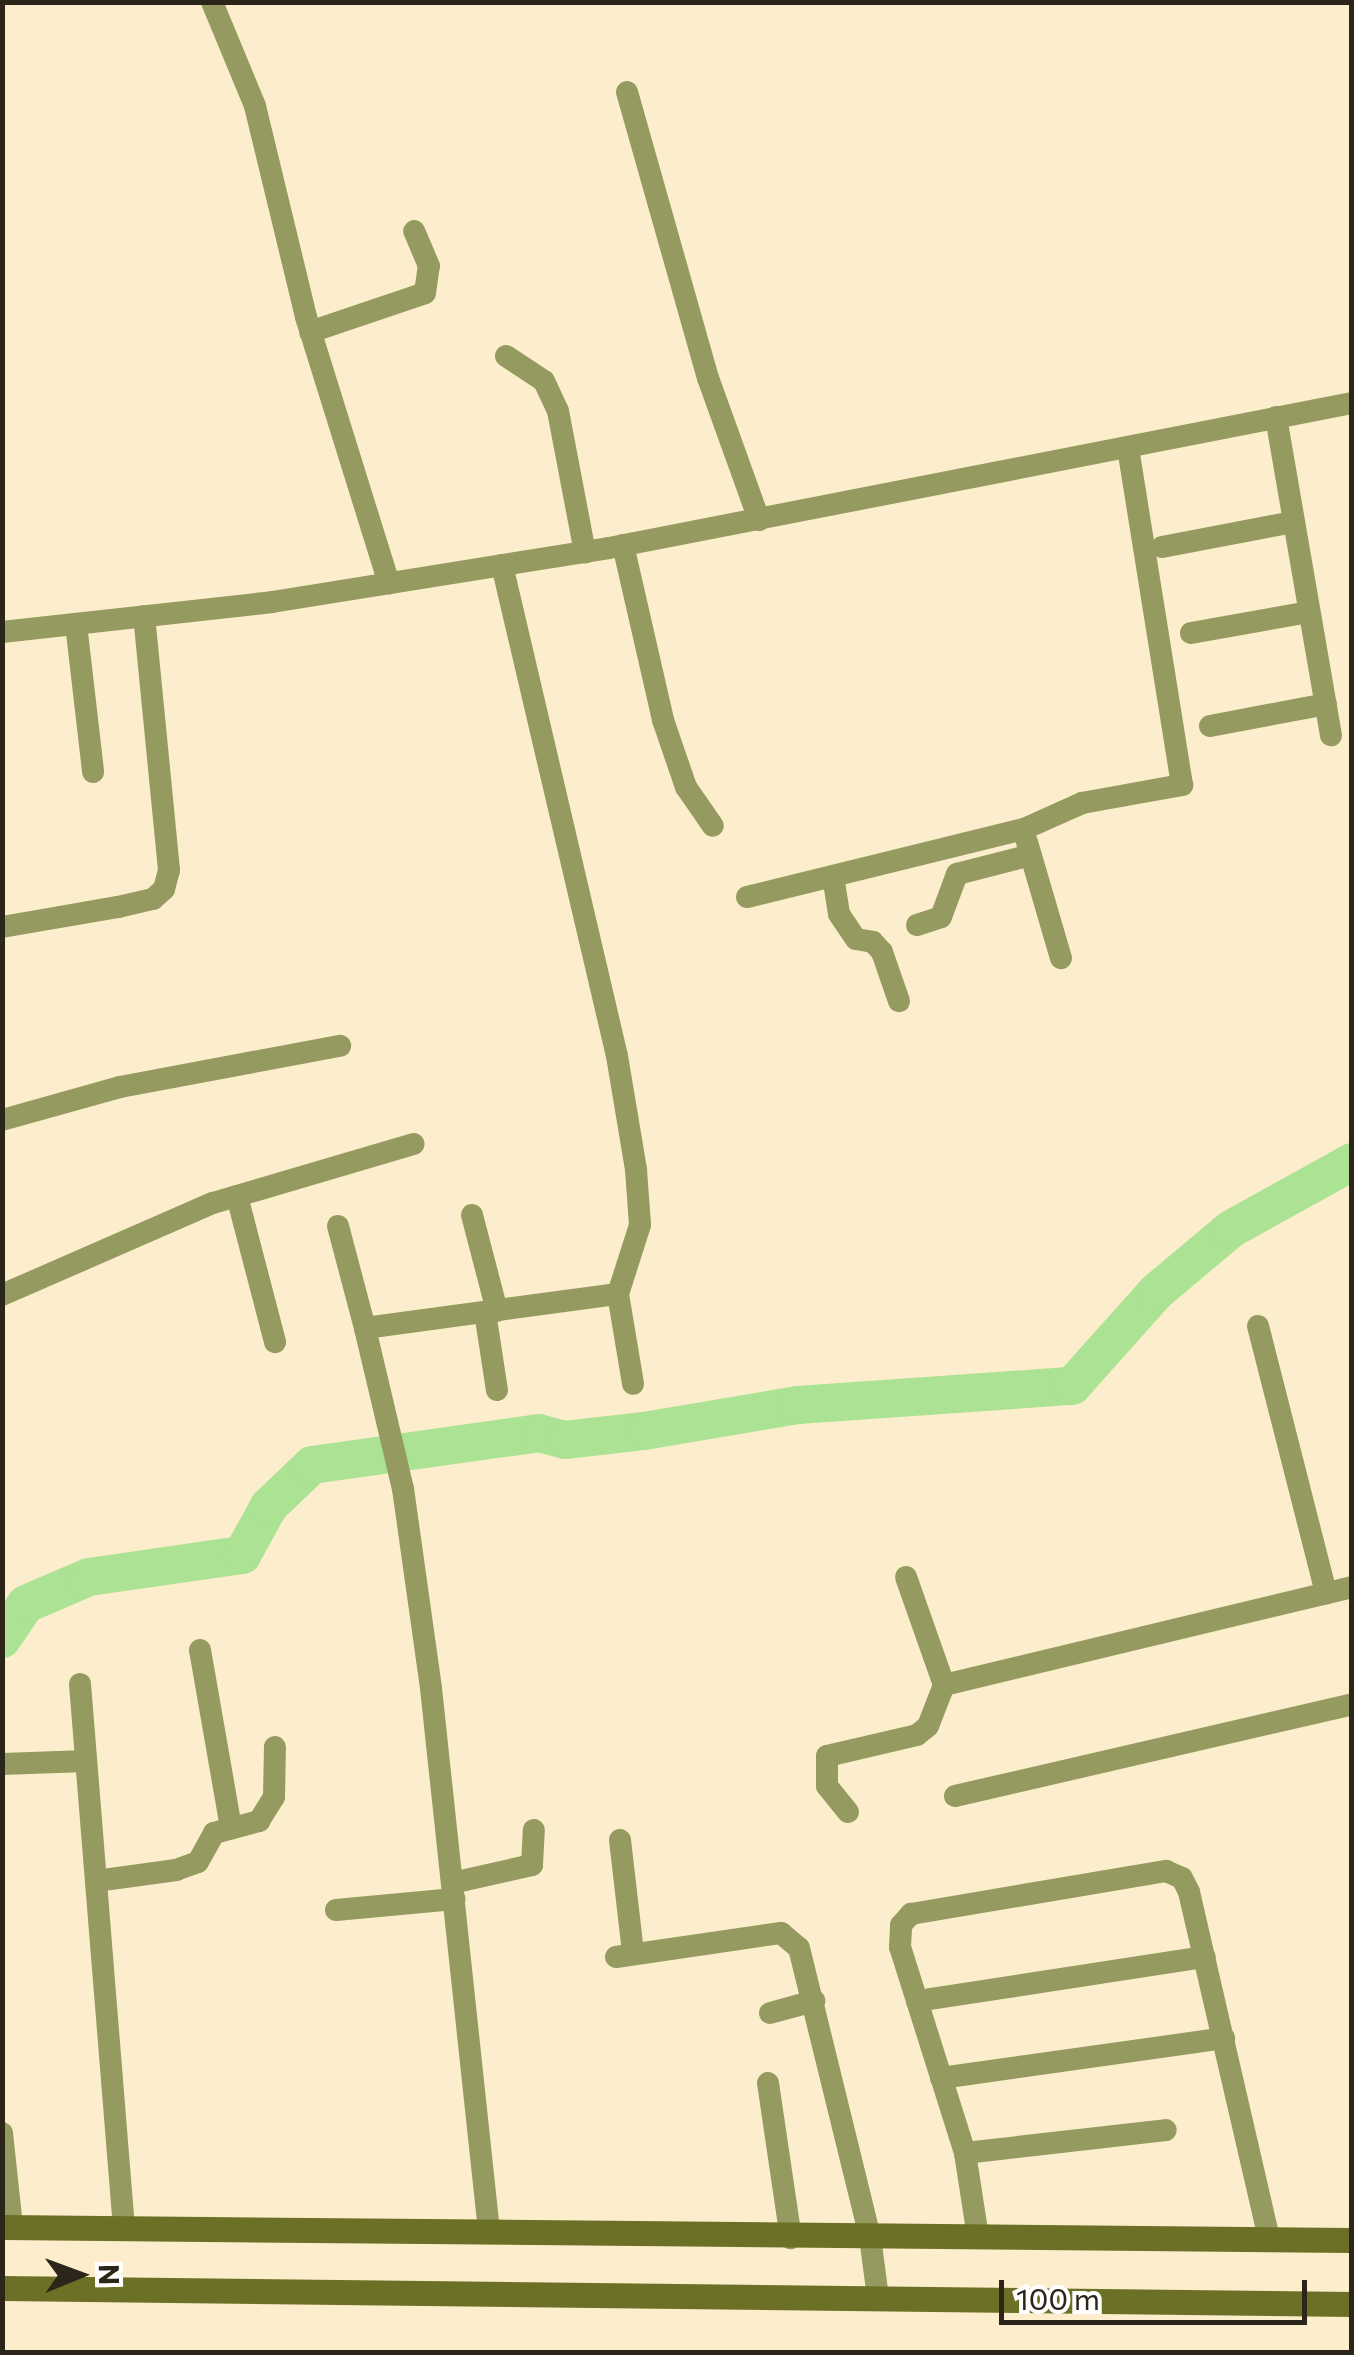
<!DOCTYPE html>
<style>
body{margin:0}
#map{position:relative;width:1354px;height:2355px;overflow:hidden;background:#fceecc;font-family:Commissioner,sans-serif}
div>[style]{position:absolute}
.river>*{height:38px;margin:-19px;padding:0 19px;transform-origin:19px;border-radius:19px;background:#abe294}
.street>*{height:22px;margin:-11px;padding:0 11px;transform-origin:11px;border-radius:11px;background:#959b60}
.secondary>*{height:25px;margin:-12.5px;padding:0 12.5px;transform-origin:12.5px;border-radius:12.5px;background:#6b7026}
span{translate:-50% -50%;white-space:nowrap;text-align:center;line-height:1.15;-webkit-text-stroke:9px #fff;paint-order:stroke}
.frame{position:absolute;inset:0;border:5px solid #2b2619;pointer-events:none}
.north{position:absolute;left:30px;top:2225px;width:100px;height:100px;-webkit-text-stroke:8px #fff;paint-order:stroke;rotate:89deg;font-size:28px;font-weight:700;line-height:40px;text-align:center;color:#2b2619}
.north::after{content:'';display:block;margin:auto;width:35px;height:45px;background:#2b2619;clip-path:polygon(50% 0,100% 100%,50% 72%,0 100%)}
.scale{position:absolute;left:999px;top:2280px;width:308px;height:45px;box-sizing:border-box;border:5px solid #2b2619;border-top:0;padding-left:12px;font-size:30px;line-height:35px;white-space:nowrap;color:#2b2619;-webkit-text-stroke:8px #fff;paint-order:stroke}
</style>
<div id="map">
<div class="river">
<i style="left:2px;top:1639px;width:42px;rotate:-55.6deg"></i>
<i style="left:26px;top:1604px;width:69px;rotate:-23.2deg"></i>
<i style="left:89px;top:1577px;width:155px;rotate:-8.2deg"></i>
<i style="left:242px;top:1555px;width:56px;rotate:-61.1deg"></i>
<i style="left:269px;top:1506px;width:59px;rotate:-43.6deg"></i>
<i style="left:312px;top:1465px;width:229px;rotate:-8deg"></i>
<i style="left:539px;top:1433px;width:27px;rotate:15deg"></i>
<i style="left:565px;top:1440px;width:80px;rotate:-6.5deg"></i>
<i style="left:644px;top:1431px;width:156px;rotate:-9.6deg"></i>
<i style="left:798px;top:1405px;width:275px;rotate:-4deg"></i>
<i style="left:1072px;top:1386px;width:126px;rotate:-48.2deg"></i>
<i style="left:1156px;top:1292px;width:98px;rotate:-40deg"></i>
<i style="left:1231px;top:1229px;width:138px;rotate:-29deg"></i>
</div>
<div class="street">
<i style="left:212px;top:2px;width:113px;rotate:67.5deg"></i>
<i style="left:255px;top:106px;width:217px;rotate:76.4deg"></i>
<i style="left:306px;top:317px;width:279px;rotate:72.7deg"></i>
<i style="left:627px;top:92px;width:297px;rotate:74.2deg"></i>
<i style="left:708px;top:378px;width:151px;rotate:70.2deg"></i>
<i style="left:310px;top:332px;width:121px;rotate:-18.7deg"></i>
<i style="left:425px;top:293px;width:27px;rotate:-82deg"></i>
<i style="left:429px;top:266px;width:38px;rotate:-113deg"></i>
<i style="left:506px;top:356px;width:45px;rotate:33.3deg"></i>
<i style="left:544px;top:381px;width:33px;rotate:65deg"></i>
<i style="left:558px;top:411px;width:144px;rotate:79.2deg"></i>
<i style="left:1276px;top:417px;width:323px;rotate:80.2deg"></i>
<i style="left:623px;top:545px;width:180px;rotate:77.1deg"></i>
<i style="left:663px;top:720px;width:71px;rotate:71.1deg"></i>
<i style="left:686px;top:787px;width:47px;rotate:55.3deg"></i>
<i style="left:1162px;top:547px;width:133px;rotate:-10.8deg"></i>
<i style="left:502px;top:565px;width:504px;rotate:76.82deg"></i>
<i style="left:617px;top:1056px;width:116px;rotate:80.5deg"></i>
<i style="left:636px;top:1170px;width:55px;rotate:85.8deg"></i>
<i style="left:640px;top:1225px;width:72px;rotate:107.7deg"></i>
<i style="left:618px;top:1294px;width:91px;rotate:80.5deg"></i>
<i style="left:76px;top:624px;width:149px;rotate:83.4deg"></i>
<i style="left:2px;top:632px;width:272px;rotate:-6.3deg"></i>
<i style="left:272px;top:602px;width:341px;rotate:-9.1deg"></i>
<i style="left:609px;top:548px;width:757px;rotate:-11.04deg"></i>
<i style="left:1191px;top:633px;width:120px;rotate:-10.1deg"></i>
<i style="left:1210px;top:726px;width:118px;rotate:-10.7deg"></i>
<i style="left:1027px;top:842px;width:121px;rotate:73.7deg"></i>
<i style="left:833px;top:876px;width:38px;rotate:81deg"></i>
<i style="left:839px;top:914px;width:30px;rotate:56deg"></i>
<i style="left:856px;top:939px;width:17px;rotate:10deg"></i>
<i style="left:873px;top:942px;width:13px;rotate:48deg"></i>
<i style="left:882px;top:952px;width:52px;rotate:70.9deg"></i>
<i style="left:747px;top:897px;width:285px;rotate:-13.8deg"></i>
<i style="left:1024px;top:829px;width:64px;rotate:-24.1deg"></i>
<i style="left:1082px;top:803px;width:102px;rotate:-10.2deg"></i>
<i style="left:1182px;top:785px;width:342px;rotate:-99.1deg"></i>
<i style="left:917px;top:925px;width:25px;rotate:-18deg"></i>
<i style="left:941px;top:917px;width:46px;rotate:-69.6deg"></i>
<i style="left:957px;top:874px;width:76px;rotate:-14.4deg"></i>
<i style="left:2px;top:927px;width:118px;rotate:-9.8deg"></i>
<i style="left:118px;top:907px;width:36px;rotate:-13deg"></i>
<i style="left:153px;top:899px;width:15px;rotate:-42deg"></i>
<i style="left:164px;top:889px;width:20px;rotate:-75deg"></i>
<i style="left:169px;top:870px;width:255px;rotate:-95.6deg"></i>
<i style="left:2px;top:1120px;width:123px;rotate:-15.6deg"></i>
<i style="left:120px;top:1087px;width:224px;rotate:-10.6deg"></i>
<i style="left:237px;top:1196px;width:151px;rotate:75.4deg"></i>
<i style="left:472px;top:1215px;width:99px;rotate:75.4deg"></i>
<i style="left:338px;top:1226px;width:106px;rotate:75.2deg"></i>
<i style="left:2px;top:1295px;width:230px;rotate:-23.6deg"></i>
<i style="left:213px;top:1203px;width:209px;rotate:-16.4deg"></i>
<i style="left:485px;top:1312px;width:79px;rotate:81.3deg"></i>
<i style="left:1258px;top:1326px;width:276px;rotate:75.7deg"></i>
<i style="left:906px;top:1577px;width:114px;rotate:70.6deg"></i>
<i style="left:200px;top:1650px;width:181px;rotate:80.1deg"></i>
<i style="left:80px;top:1684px;width:546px;rotate:85.38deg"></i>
<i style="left:2px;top:1764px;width:84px;rotate:-2deg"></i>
<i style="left:955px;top:1796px;width:408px;rotate:-13deg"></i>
<i style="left:848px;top:1812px;width:33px;rotate:-129deg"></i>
<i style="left:827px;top:1786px;width:30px;rotate:-90deg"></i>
<i style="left:827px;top:1756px;width:92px;rotate:-13.1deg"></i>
<i style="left:917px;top:1735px;width:14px;rotate:-39deg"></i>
<i style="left:928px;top:1726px;width:44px;rotate:-68.7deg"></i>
<i style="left:944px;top:1685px;width:420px;rotate:-13.5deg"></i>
<i style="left:620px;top:1840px;width:113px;rotate:83.4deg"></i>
<i style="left:96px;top:1881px;width:81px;rotate:-7.8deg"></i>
<i style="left:176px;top:1870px;width:23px;rotate:-20deg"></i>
<i style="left:198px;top:1862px;width:33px;rotate:-61deg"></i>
<i style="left:214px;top:1833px;width:47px;rotate:-14.9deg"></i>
<i style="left:259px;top:1821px;width:28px;rotate:-58deg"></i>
<i style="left:274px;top:1797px;width:50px;rotate:-88.9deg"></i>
<i style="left:452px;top:1883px;width:82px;rotate:-12.7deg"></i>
<i style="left:532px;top:1865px;width:35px;rotate:-87deg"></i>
<i style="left:336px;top:1910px;width:119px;rotate:-5.3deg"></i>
<i style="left:616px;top:1957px;width:167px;rotate:-8.3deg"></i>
<i style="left:781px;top:1933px;width:23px;rotate:40deg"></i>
<i style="left:799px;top:1948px;width:298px;rotate:76.2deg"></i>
<i style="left:870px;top:2237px;width:62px;rotate:82.5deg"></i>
<i style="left:917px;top:2001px;width:291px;rotate:-8.7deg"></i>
<i style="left:770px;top:2013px;width:46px;rotate:-15.3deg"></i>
<i style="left:941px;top:2078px;width:286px;rotate:-8deg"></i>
<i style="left:768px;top:2083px;width:157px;rotate:81.6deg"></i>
<i style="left:2px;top:2133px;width:95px;rotate:83.9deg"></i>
<i style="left:965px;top:2153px;width:202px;rotate:-6.5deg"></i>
<i style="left:489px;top:2231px;width:546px;rotate:-96.1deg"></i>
<i style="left:431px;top:1688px;width:201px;rotate:-98deg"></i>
<i style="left:403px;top:1489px;width:165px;rotate:-103.3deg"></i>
<i style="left:365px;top:1328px;width:255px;rotate:-7.7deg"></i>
<i style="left:978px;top:2237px;width:85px;rotate:-98.8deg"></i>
<i style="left:965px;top:2153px;width:216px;rotate:-107.5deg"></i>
<i style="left:900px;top:1947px;width:22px;rotate:-87deg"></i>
<i style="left:901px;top:1925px;width:15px;rotate:-48deg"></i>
<i style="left:911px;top:1914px;width:259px;rotate:-9.6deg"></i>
<i style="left:1166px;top:1871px;width:17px;rotate:24deg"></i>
<i style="left:1182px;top:1878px;width:16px;rotate:63deg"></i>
<i style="left:1189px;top:1892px;width:356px;rotate:77deg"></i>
</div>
<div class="secondary">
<i style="left:2px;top:2227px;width:1350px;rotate:0.55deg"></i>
<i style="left:2px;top:2288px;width:1350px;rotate:0.68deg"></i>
</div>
<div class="frame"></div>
<div class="north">N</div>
<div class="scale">100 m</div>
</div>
